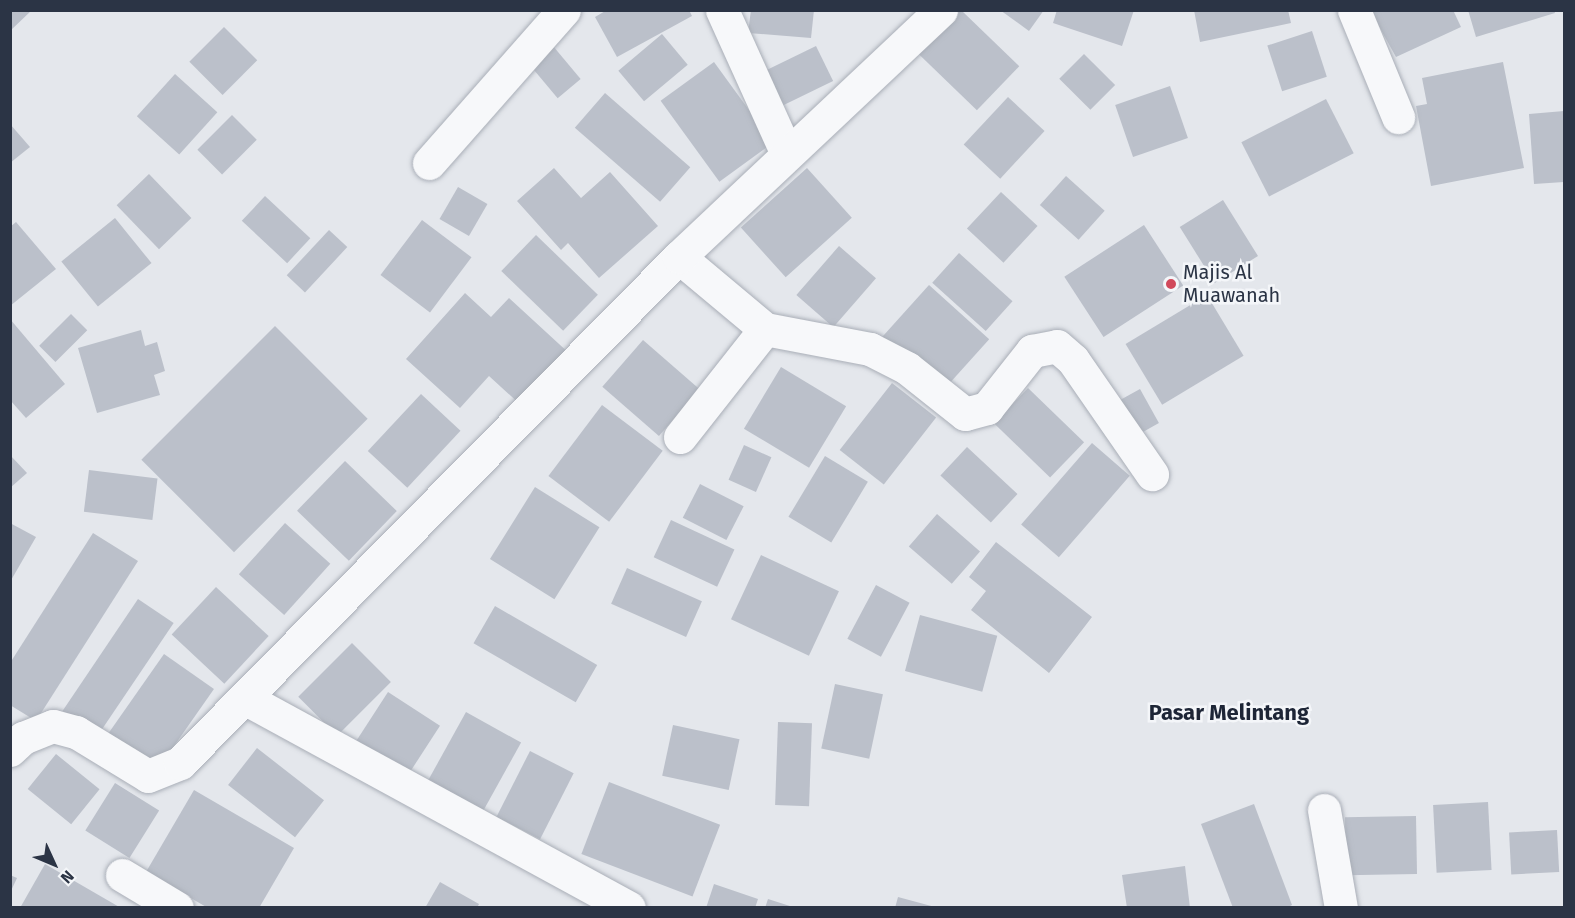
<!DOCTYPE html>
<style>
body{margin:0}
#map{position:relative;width:1575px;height:918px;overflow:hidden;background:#e4e7ec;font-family:"Fira Sans",sans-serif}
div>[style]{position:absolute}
.building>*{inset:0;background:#bbc0ca;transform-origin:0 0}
.roads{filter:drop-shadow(0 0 2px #a9aeb7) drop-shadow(0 0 2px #a9aeb7)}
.minor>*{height:33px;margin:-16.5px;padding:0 16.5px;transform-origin:16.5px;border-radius:16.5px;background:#f7f8fa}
.dots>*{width:16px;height:16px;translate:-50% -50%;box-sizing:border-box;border:3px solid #f4f6f9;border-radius:50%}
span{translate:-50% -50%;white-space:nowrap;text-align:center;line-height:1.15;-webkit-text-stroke:5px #f4f6f9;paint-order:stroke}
.poi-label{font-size:20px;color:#2b3445}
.left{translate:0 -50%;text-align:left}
.quarter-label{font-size:22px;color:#1d2536;font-weight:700}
.frame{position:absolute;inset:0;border:12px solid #2b3445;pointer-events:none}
.north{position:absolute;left:24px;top:834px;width:60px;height:60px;-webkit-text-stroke:4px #f4f6f9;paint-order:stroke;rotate:134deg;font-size:16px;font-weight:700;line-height:24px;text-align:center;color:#2b3445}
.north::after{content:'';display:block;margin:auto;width:21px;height:27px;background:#2b3445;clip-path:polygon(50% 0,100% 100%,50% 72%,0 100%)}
</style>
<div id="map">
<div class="building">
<i style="clip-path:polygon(10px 10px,32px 10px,10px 31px)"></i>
<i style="clip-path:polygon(607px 10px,689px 10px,692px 16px,617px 57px,595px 17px)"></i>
<i style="clip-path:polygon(751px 10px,814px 10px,811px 38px,748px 33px)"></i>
<i style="left:961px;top:10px;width:81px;height:61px;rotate:44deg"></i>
<i style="clip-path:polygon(1000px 10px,1044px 10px,1029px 31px)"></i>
<i style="clip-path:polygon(1057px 10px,1134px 10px,1122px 46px,1053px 23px)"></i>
<i style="clip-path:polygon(1194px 10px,1288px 10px,1291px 23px,1200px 42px)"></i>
<i style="clip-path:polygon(1370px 10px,1453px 10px,1461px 27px,1396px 57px)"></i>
<i style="clip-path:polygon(1468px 10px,1554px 10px,1555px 13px,1476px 37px)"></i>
<i style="left:224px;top:27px;width:47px;height:49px;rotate:45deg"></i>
<i style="left:1312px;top:31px;width:48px;height:47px;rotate:72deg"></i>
<i style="left:662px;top:34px;width:40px;height:57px;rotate:50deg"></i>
<i style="left:553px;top:46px;width:43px;height:30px;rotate:50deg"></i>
<i style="left:816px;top:46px;width:39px;height:60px;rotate:64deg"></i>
<i style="left:1084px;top:54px;width:44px;height:35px;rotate:45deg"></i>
<i style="left:714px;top:62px;width:100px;height:66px;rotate:54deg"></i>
<i style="clip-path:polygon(1503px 62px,1524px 168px,1431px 186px,1416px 106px,1427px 104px,1422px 78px)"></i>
<i style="left:175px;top:74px;width:57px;height:57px;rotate:42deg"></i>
<i style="left:1170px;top:86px;width:55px;height:58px;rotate:71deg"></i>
<i style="left:605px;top:93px;width:113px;height:46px;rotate:41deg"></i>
<i style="left:1008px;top:97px;width:50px;height:65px;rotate:43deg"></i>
<i style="left:1326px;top:99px;width:61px;height:95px;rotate:63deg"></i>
<i style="clip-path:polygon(1564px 111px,1564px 182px,1534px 184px,1529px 114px)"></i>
<i style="left:232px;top:115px;width:35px;height:49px;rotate:45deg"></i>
<i style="clip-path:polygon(10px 124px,30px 147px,10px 163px)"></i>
<i style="clip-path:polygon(554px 168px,581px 198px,610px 172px,658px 226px,599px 278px,568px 243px,561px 250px,517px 201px)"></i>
<i style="left:807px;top:168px;width:67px;height:89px;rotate:48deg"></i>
<i style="left:149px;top:174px;width:61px;height:45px;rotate:46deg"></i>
<i style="left:1066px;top:176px;width:52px;height:39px;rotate:42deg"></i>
<i style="left:458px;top:187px;width:34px;height:37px;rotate:30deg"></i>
<i style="left:1001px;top:192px;width:50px;height:50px;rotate:43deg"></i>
<i style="left:265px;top:196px;width:62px;height:34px;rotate:43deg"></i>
<i style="left:1223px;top:200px;width:66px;height:51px;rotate:58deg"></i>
<i style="left:115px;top:218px;width:58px;height:69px;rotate:51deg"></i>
<i style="left:422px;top:220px;width:62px;height:69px;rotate:37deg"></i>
<i style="clip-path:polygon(16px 222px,56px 269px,10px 306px,10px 227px)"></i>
<i style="left:1144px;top:225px;width:72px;height:95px;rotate:57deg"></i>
<i style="left:329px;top:230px;width:25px;height:62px;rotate:43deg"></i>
<i style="left:536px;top:235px;width:86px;height:50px;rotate:44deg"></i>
<i style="left:839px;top:246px;width:49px;height:65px;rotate:41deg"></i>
<i style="left:959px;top:253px;width:72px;height:40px;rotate:42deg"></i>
<i style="left:929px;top:285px;width:81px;height:70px;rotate:42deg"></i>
<i style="clip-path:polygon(465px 293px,491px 317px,509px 298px,571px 355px,523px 407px,489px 376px,460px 408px,406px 359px)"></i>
<i style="left:1207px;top:295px;width:71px;height:95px;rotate:59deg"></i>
<i style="left:71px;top:314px;width:23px;height:45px;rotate:45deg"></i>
<i style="clip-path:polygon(10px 319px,65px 384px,26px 418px,10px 400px)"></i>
<i style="left:275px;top:326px;width:131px;height:189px;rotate:45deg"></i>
<i style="clip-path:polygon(141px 330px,145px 346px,157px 342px,165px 371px,154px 375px,160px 395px,97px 413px,78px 348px)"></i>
<i style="left:643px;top:340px;width:75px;height:62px;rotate:41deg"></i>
<i style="left:781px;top:367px;width:76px;height:72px;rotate:31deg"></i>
<i style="left:892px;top:383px;width:56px;height:85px;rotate:38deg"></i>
<i style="left:1028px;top:388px;width:78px;height:49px;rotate:44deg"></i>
<i style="left:1140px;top:389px;width:39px;height:31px;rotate:61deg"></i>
<i style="left:421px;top:394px;width:54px;height:78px;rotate:43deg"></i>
<i style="left:602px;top:405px;width:76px;height:89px;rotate:37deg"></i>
<i style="left:1092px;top:443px;width:50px;height:108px;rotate:41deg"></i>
<i style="left:744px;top:445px;width:30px;height:38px;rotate:24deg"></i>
<i style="left:967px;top:447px;width:69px;height:39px;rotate:43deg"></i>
<i style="clip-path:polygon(10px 455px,27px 473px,10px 488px)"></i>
<i style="left:825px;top:456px;width:50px;height:71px;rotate:31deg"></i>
<i style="left:345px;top:461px;width:72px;height:69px;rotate:44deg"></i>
<i style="left:89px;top:470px;width:69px;height:42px;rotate:7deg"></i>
<i style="left:700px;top:484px;width:49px;height:38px;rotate:27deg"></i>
<i style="left:535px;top:487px;width:76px;height:85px;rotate:32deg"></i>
<i style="left:937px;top:514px;width:57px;height:43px;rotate:41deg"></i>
<i style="left:671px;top:520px;width:70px;height:41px;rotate:25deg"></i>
<i style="clip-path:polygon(10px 523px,36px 537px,10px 582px)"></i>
<i style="left:285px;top:523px;width:61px;height:69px;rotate:42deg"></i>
<i style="clip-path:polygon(93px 533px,138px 561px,36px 721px,10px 705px,10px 663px)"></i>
<i style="clip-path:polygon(996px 542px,1092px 617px,1049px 673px,971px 610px,986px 591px,969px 577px)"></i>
<i style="left:761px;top:555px;width:86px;height:71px;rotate:25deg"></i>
<i style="left:627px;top:568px;width:82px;height:39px;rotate:24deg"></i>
<i style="left:876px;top:585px;width:38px;height:61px;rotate:28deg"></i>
<i style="left:216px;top:587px;width:72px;height:65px;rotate:43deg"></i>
<i style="left:138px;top:599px;width:43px;height:135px;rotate:34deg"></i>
<i style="left:495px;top:606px;width:118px;height:43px;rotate:30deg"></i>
<i style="left:920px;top:615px;width:80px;height:58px;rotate:15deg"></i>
<i style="left:352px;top:643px;width:55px;height:76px;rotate:45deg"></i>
<i style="left:164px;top:654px;width:61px;height:98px;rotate:35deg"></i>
<i style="left:835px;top:684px;width:49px;height:66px;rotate:12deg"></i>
<i style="left:388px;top:692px;width:62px;height:61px;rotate:33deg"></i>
<i style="left:466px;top:712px;width:63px;height:88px;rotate:29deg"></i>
<i style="left:778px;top:722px;width:34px;height:83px;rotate:2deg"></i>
<i style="left:673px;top:725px;width:68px;height:52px;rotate:12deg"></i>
<i style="left:257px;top:748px;width:85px;height:47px;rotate:38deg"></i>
<i style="left:530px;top:751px;width:49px;height:74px;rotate:27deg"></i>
<i style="left:56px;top:754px;width:56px;height:45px;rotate:39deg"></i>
<i style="left:609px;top:782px;width:119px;height:77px;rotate:21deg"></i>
<i style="left:115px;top:783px;width:52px;height:56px;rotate:32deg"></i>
<i style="clip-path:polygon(194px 790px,294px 848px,259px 908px,208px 908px,146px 872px)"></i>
<i style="left:1488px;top:802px;width:68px;height:55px;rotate:87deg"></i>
<i style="clip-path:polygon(1254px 804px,1292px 905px,1286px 908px,1233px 908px,1201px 824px)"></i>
<i style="left:1416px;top:816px;width:58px;height:71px;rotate:89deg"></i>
<i style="left:1557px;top:830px;width:42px;height:48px;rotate:87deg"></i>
<i style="clip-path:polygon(45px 864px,121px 908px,20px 908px)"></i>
<i style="clip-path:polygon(1185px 866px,1190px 908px,1127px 908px,1122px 875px)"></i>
<i style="clip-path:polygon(10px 875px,17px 878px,10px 893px)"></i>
<i style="clip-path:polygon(440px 882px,479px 904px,477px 908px,425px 908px)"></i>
<i style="clip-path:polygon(714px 884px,758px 899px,755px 908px,706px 908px)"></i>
<i style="clip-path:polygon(898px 897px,935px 907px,935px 908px,895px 908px)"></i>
<i style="clip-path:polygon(768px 899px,793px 907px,793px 908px,765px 908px)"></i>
</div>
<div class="roads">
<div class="minor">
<i style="left:722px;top:10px;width:158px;rotate:65.7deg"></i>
<i style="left:1354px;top:10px;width:116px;rotate:67.6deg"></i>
<i style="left:429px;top:163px;width:204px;rotate:-48.6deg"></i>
<i style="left:679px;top:257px;width:112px;rotate:39.9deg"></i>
<i style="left:765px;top:329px;width:107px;rotate:10.8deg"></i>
<i style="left:870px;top:349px;width:42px;rotate:27.2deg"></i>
<i style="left:907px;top:368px;width:74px;rotate:38.4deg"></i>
<i style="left:965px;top:414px;width:23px;rotate:-15deg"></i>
<i style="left:987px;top:408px;width:73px;rotate:-51.7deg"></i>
<i style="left:1032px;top:351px;width:25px;rotate:-11deg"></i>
<i style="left:1057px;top:346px;width:21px;rotate:41deg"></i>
<i style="left:1073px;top:360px;width:139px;rotate:55.3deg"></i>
<i style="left:680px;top:437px;width:137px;rotate:-51.8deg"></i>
<i style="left:246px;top:699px;width:436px;rotate:28.6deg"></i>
<i style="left:10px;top:750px;width:18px;rotate:-43deg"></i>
<i style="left:23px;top:738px;width:32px;rotate:-22deg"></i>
<i style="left:53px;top:726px;width:24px;rotate:15deg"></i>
<i style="left:76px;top:732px;width:84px;rotate:31.4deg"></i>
<i style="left:148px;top:776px;width:35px;rotate:-22deg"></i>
<i style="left:180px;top:763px;width:711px;rotate:-45.4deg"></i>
<i style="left:679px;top:257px;width:360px;rotate:-43.3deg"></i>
<i style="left:1324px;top:810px;width:99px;rotate:80.2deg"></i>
<i style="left:122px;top:875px;width:64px;rotate:31deg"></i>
</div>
</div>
<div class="dots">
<i style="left:1171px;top:284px;background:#d1495b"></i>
</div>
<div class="poi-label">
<span class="left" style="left:1183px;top:284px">Majis Al<br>Muawanah</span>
</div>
<div class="quarter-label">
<span style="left:1229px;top:713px">Pasar Melintang</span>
</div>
<div class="frame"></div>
<div class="north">N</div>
</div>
